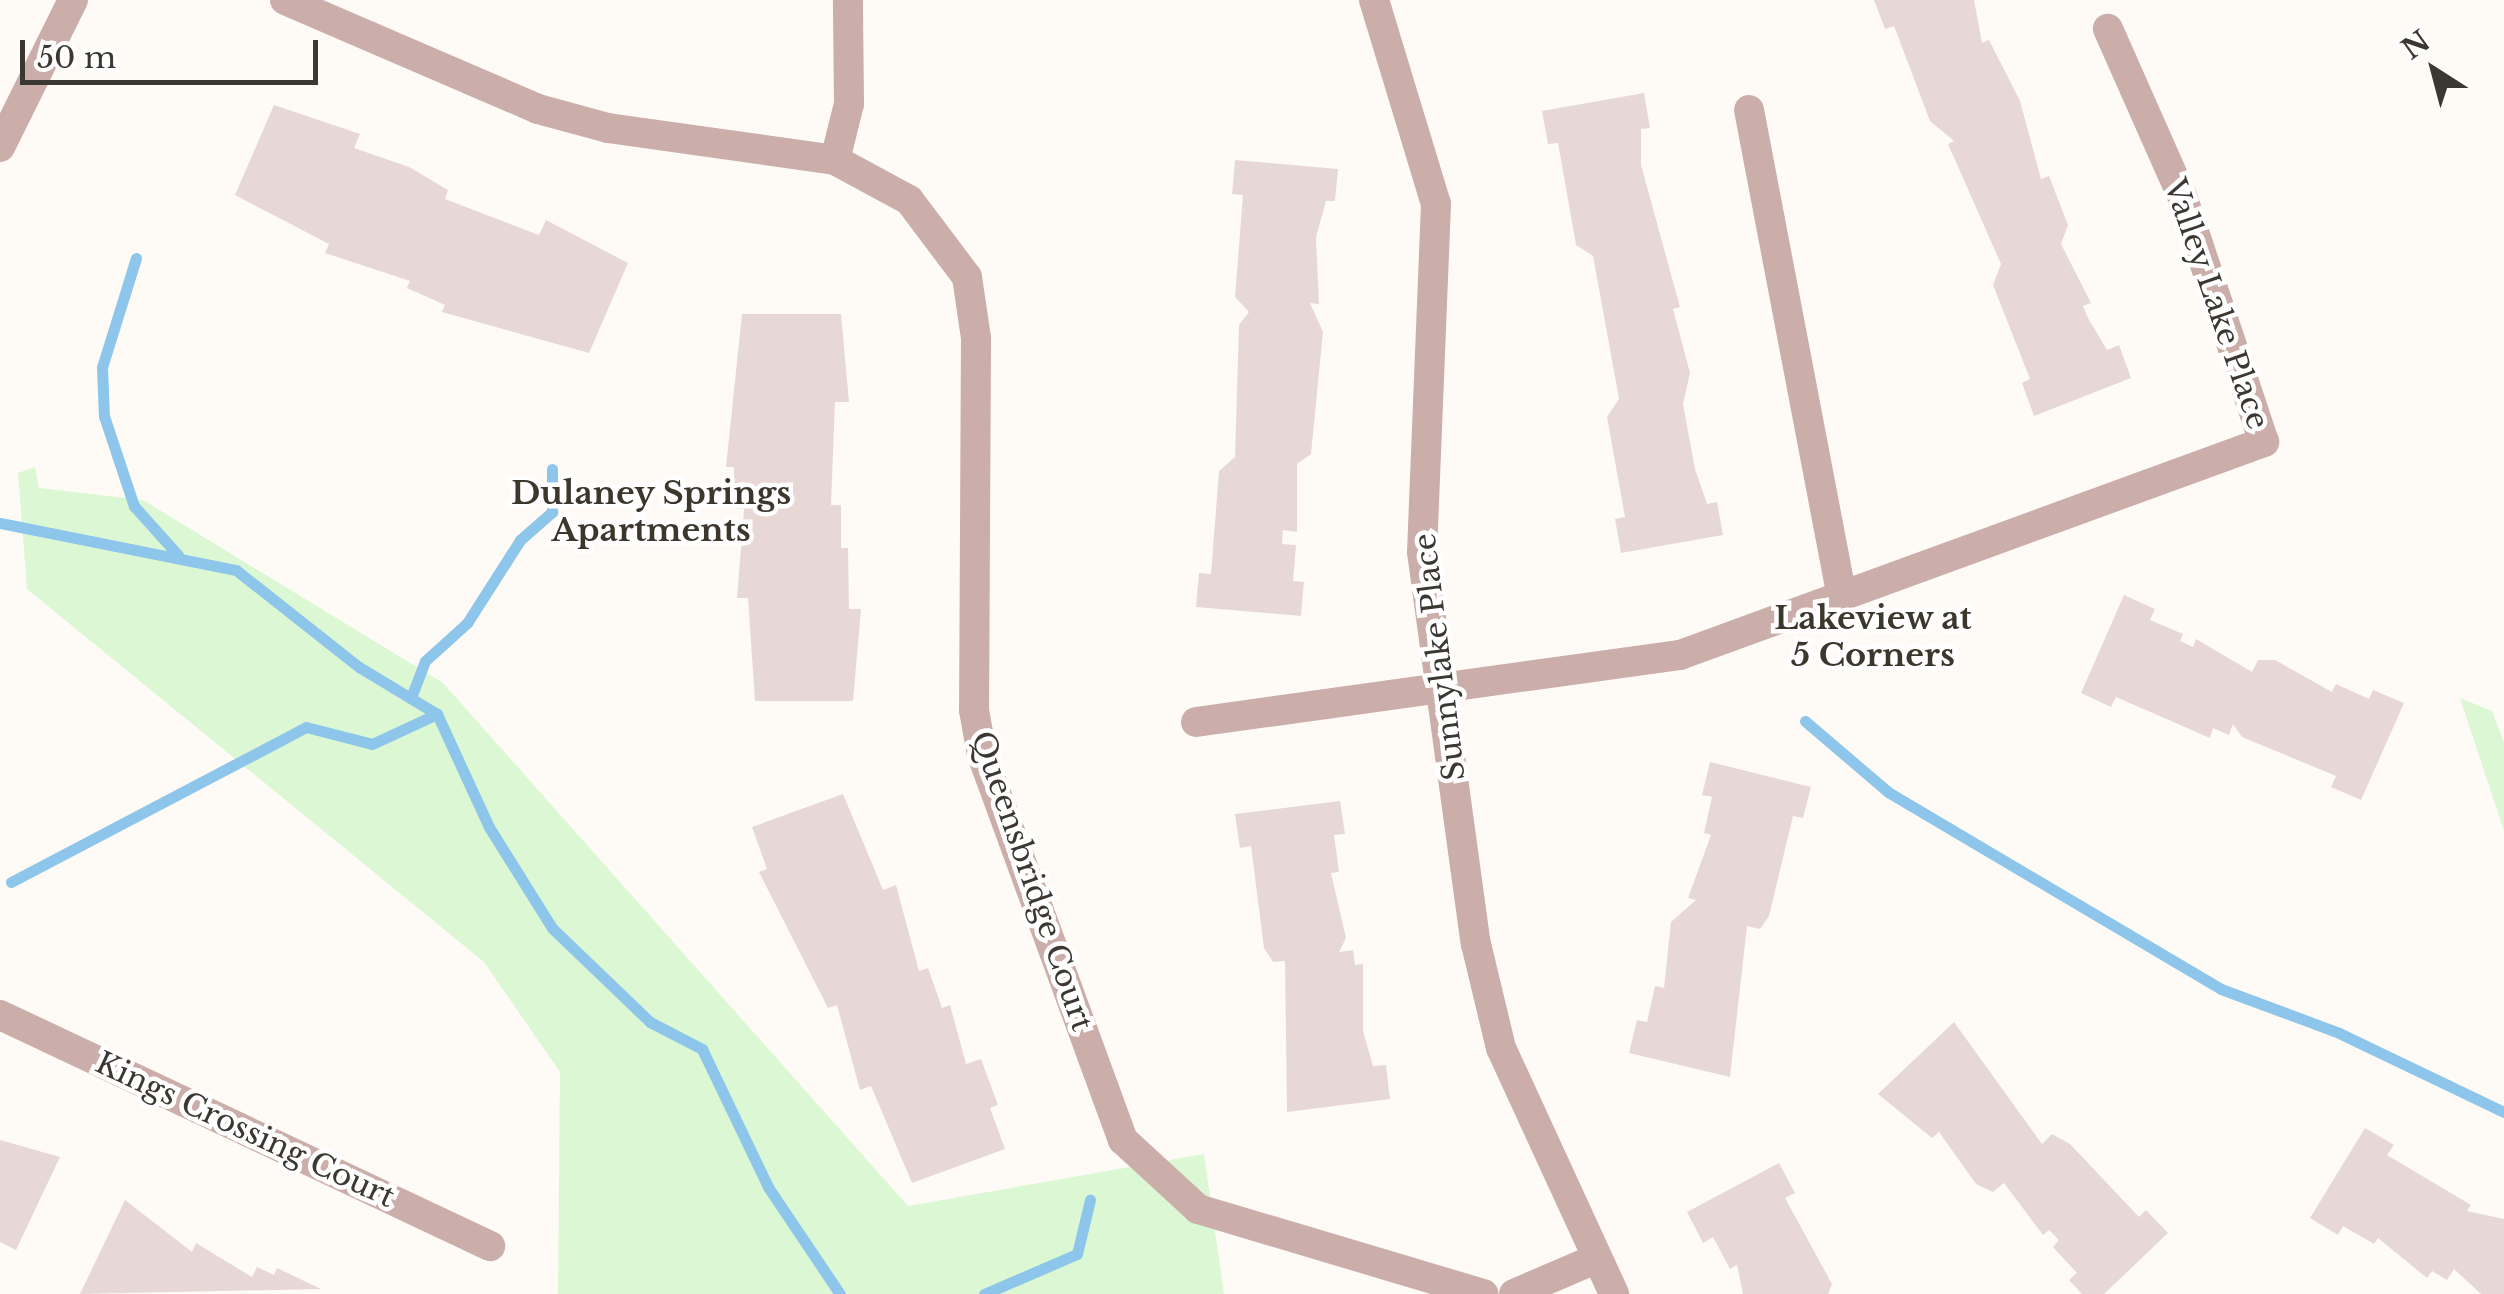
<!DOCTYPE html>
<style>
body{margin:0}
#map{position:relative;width:2504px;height:1294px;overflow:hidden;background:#fefbf6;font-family:"Libre Baskerville",serif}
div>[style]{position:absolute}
.green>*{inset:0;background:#dcf7d3}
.stream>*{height:11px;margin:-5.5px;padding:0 5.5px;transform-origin:5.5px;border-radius:5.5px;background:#8dc6ea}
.building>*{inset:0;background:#e8d8d5}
.street>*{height:30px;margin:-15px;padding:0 15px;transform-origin:15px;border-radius:15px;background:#cbada9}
span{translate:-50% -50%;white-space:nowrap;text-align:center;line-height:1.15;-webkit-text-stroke:9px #fff;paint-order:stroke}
.street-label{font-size:30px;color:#3b3833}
.neighbourhood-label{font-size:32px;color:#3c372d;font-weight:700}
.north{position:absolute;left:2384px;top:20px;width:100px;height:100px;-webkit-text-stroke:8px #fff;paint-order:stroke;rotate:324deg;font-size:28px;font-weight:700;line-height:40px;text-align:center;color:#3b3833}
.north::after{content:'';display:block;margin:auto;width:35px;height:45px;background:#3b3833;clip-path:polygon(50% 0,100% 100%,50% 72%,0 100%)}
.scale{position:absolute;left:20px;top:40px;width:298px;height:45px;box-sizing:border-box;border:5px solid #3b3833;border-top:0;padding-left:12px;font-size:30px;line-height:35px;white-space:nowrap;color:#3b3833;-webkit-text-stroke:8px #fff;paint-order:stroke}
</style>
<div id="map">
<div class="green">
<i style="clip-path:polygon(35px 467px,39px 488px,143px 500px,443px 683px,908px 1206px,1204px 1154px,1224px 1294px,558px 1294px,560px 1072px,484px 962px,27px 589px,18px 473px)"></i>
<i style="clip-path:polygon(2460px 698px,2492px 711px,2504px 742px,2504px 831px)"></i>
</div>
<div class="stream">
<i style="left:136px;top:258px;width:114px;rotate:107.3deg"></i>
<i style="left:102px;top:367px;width:49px;rotate:87.7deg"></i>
<i style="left:104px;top:416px;width:95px;rotate:71.6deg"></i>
<i style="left:134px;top:506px;width:66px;rotate:48.1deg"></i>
<i style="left:0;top:523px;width:241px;rotate:11.3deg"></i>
<i style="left:236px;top:570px;width:157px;rotate:38.3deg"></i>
<i style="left:359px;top:667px;width:91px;rotate:31.1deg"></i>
<i style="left:437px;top:714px;width:124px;rotate:65.3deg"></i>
<i style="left:489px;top:827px;width:119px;rotate:58deg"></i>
<i style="left:552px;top:928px;width:136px;rotate:43.8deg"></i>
<i style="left:650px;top:1022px;width:59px;rotate:27.4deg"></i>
<i style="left:702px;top:1049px;width:153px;rotate:64.4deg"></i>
<i style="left:768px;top:1187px;width:129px;rotate:56.1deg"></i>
<i style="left:412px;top:695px;width:36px;rotate:-69deg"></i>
<i style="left:425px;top:661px;width:57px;rotate:-42.1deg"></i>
<i style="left:467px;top:623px;width:98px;rotate:-57.4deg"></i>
<i style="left:520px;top:540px;width:43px;rotate:-41.2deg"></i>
<i style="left:552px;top:512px;width:43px;rotate:-90deg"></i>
<i style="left:1805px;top:721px;width:109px;rotate:40.5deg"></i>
<i style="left:1888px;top:792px;width:387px;rotate:30.6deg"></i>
<i style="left:2221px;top:989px;width:126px;rotate:20.4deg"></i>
<i style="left:2339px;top:1033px;width:183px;rotate:25.6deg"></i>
<i style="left:11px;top:882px;width:333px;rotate:-27.7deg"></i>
<i style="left:306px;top:727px;width:68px;rotate:14.4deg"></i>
<i style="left:372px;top:744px;width:72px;rotate:-24.8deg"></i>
<i style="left:984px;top:1294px;width:101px;rotate:-23.3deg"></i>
<i style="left:1077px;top:1254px;width:56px;rotate:-76.5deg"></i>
</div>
<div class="building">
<i style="clip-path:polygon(1874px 0,1974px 0,1982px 43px,1989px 40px,2020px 101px,2041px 179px,2049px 176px,2068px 225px,2061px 244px,2091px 303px,2083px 306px,2088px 318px,2107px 350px,2119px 345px,2131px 378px,2034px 416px,2022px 383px,2030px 379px,1993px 285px,2001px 264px,1948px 144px,1954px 141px,1930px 121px,1894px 26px,1885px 29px)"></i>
<i style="clip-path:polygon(1644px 93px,1650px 128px,1641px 129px,1641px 165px,1680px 307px,1673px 309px,1690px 373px,1683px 404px,1695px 469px,1707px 504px,1717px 502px,1723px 535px,1621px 553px,1615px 519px,1625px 517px,1607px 417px,1619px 399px,1593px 256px,1576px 245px,1558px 143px,1548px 144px,1542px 111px)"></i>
<i style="clip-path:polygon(274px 105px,360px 134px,354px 148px,409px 167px,448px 190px,445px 199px,539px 235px,546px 220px,628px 263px,589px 353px,442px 312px,445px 305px,407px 288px,410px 281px,325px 253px,329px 244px,235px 195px)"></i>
<i style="clip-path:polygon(1235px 160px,1338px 169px,1335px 201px,1326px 201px,1316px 237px,1319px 304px,1310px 303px,1323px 332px,1311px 454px,1297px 464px,1297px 532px,1283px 530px,1282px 544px,1296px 545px,1293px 581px,1304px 582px,1301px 616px,1196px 607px,1199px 573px,1211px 574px,1219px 471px,1235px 457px,1239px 325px,1249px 312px,1235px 297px,1243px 195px,1232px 194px)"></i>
<i style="clip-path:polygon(742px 314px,841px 314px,849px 402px,835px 402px,831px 505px,841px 505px,841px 548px,848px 548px,849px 609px,861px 609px,853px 701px,755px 701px,748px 598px,737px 598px,744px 509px,734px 509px,734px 467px,726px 467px)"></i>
<i style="clip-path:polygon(2124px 595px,2155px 609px,2150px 620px,2183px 634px,2180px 641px,2193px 647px,2196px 639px,2252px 672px,2258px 660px,2275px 660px,2332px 692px,2336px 684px,2369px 699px,2373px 690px,2404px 703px,2361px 800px,2331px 787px,2336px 776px,2242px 737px,2233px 724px,2229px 735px,2213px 728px,2210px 738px,2116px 697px,2111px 707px,2081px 693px)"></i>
<i style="clip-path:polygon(1710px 762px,1811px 787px,1803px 818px,1793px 816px,1769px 916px,1760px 929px,1747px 926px,1730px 1077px,1629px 1053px,1637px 1020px,1647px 1022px,1655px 986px,1664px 988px,1671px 922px,1696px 900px,1688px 898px,1711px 835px,1704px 833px,1712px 797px,1702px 795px)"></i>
<i style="clip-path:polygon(843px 794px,883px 890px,896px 885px,919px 971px,928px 968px,942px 1008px,950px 1005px,966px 1064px,981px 1059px,998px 1105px,990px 1108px,1005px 1149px,912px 1183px,871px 1086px,860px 1090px,837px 1005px,828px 1008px,759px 872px,767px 869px,752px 827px)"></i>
<i style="clip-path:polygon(1340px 801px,1345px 834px,1334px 835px,1339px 872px,1331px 873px,1346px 938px,1339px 952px,1353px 950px,1355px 965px,1363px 964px,1363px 1031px,1373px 1066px,1386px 1065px,1390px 1099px,1287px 1112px,1285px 961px,1273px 962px,1264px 948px,1251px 846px,1240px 848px,1235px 814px)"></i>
<i style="clip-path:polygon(1954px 1022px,2042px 1144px,2052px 1134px,2070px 1144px,2139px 1217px,2146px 1210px,2168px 1233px,2104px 1294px,2082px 1294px,2069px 1280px,2077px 1273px,2053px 1247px,2059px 1240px,2049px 1230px,2043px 1235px,2004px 1183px,1993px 1192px,1976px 1184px,1939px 1132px,1932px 1138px,1878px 1094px)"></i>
<i style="clip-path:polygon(2365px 1128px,2394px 1145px,2387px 1155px,2471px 1205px,2467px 1211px,2504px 1219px,2504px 1294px,2481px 1294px,2454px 1269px,2447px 1280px,2432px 1271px,2427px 1278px,2378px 1238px,2374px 1244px,2343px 1226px,2338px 1235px,2310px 1218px)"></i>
<i style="clip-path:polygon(0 1140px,60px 1157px,16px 1250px,0 1242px)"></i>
<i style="clip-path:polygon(1779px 1163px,1795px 1193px,1785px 1198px,1832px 1284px,1828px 1294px,1743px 1294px,1737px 1265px,1730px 1269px,1713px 1237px,1703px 1243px,1687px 1212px)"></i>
<i style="clip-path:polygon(125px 1200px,192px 1252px,196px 1243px,252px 1277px,257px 1267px,274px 1275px,277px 1268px,321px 1289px,80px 1294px)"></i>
</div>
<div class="street">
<i style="left:285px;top:0;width:275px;rotate:23.3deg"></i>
<i style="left:538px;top:109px;width:73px;rotate:15.2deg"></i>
<i style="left:608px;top:128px;width:229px;rotate:8deg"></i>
<i style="left:835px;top:160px;width:84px;rotate:28.4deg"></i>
<i style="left:909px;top:200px;width:96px;rotate:53deg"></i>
<i style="left:967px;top:277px;width:62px;rotate:81.6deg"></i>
<i style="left:976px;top:338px;width:372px;rotate:90.3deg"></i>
<i style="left:974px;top:710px;width:46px;rotate:79.9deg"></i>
<i style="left:982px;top:755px;width:410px;rotate:69.9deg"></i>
<i style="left:1123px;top:1140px;width:102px;rotate:42.6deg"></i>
<i style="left:1198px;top:1209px;width:298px;rotate:16.6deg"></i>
<i style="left:1374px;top:0;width:213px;rotate:73.1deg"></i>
<i style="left:1436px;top:204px;width:348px;rotate:92.3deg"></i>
<i style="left:1422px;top:552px;width:396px;rotate:82.2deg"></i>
<i style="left:1476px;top:944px;width:107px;rotate:76.5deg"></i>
<i style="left:1501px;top:1048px;width:271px;rotate:65.3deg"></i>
<i style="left:1749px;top:110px;width:498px;rotate:79.2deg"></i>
<i style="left:0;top:147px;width:164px;rotate:-63.6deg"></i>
<i style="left:835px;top:160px;width:58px;rotate:-76deg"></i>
<i style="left:849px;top:104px;width:104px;rotate:-90.6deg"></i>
<i style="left:1196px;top:722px;width:489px;rotate:-7.9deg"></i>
<i style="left:1680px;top:655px;width:622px;rotate:-20.04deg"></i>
<i style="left:2264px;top:442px;width:259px;rotate:-108.4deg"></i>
<i style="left:2182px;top:196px;width:183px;rotate:-113.9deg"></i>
<i style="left:0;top:1015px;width:542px;rotate:25.24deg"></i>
<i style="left:1514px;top:1294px;width:86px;rotate:-23.3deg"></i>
</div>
<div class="street-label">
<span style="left:2216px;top:304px;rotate:71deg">Valley Lake Place</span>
<span style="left:1440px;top:657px;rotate:-97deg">Sunnylake Place</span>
<span style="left:1032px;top:881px;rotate:71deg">Queensbridge Court</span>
<span style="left:245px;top:1130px;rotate:25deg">Kings Crossing Court</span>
</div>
<div class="neighbourhood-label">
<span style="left:651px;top:512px">Dulaney Springs<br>Apartments</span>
<span style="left:1873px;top:637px">Lakeview at<br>5 Corners</span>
</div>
<div class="north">N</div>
<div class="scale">50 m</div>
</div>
